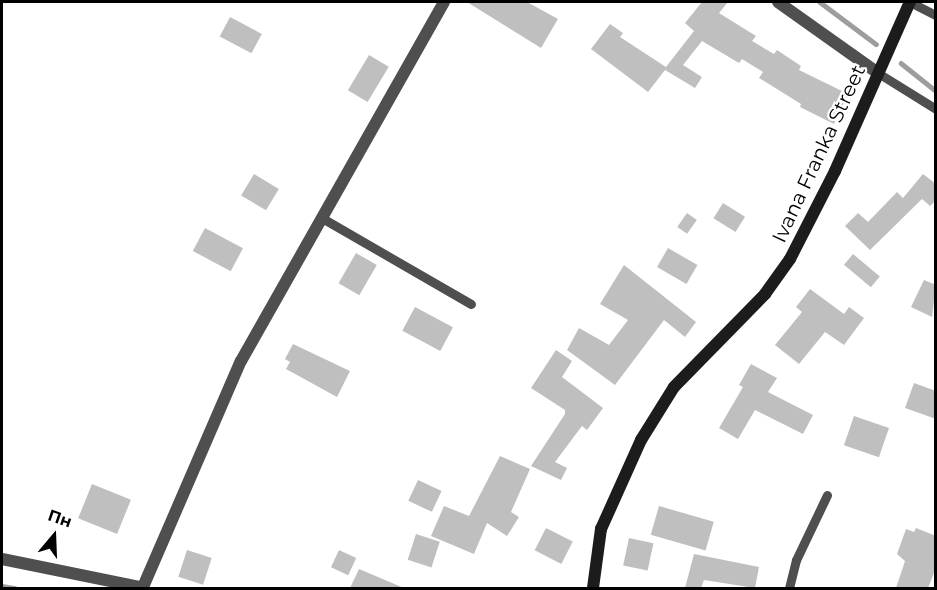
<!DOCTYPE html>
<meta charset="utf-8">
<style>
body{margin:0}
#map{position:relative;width:937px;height:590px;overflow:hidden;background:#fff;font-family:Montserrat,sans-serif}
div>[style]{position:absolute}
.stream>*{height:4.5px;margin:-2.25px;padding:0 2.25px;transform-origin:2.25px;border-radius:2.25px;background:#9d9d9d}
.building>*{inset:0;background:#bfbfbf;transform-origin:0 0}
.service>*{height:9px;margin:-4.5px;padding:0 4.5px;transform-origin:4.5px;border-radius:4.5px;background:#4f4f4f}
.minor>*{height:12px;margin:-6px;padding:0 6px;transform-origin:6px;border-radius:6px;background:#4f4f4f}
.secondary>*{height:12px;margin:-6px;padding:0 6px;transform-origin:6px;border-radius:6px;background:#1c1c1c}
span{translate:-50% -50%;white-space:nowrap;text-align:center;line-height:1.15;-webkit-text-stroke:4.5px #fff;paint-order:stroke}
.street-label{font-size:20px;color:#000}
.frame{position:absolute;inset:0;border:3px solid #000;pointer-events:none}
.north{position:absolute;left:24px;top:506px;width:60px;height:60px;-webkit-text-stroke:4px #fff;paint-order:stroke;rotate:19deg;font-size:16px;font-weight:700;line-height:24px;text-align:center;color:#000}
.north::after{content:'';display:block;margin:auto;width:21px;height:27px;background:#000;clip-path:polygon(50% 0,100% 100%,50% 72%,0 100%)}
</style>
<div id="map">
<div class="stream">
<i style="left:820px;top:2px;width:70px;rotate:36.9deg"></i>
<i style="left:901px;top:63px;width:45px;rotate:38.7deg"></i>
<i style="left:2px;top:586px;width:13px;rotate:9deg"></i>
</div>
<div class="building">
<i style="clip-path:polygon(467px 2px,527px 2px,558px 19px,541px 48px)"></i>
<i style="clip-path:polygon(702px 2px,728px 2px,719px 13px,756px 36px,752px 41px,774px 54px,777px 50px,801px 66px,799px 70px,848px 94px,834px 124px,800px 107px,801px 104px,759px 78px,763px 72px,742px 59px,739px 63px,702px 41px,683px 65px,702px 77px,695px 88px,665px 70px,648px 92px,591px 49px,610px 24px,623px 33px,620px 37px,666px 67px,694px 31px,685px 23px)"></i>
<i style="left:230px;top:17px;width:36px;height:22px;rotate:28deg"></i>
<i style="left:369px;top:55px;width:23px;height:41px;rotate:31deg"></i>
<i style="left:254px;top:174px;width:29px;height:25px;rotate:31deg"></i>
<i style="clip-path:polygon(923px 174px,936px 184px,936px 200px,930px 206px,922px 199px,870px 250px,845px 226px,858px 213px,868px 222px,897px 192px,903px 198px)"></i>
<i style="left:723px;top:203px;width:26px;height:18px;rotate:32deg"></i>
<i style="left:687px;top:213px;width:12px;height:17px;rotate:35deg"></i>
<i style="left:205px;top:228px;width:43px;height:26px;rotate:28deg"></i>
<i style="left:668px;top:248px;width:34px;height:22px;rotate:30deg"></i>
<i style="left:356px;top:253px;width:24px;height:35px;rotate:30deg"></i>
<i style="left:853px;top:254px;width:35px;height:14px;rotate:40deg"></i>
<i style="clip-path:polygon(624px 265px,696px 322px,685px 337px,664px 320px,615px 385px,567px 350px,579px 328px,609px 345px,628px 320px,600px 304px)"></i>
<i style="clip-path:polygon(924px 280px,936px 285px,932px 317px,911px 307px)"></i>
<i style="clip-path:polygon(810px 289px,844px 314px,849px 307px,864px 318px,844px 345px,825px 332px,799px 364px,775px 345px,802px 312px,796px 307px)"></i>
<i style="left:415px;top:307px;width:43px;height:27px;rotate:28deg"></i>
<i style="clip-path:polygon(293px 344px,350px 371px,337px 397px,286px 369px,290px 362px,285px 359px)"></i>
<i style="clip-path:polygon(556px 350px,572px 361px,562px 377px,603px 408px,587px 430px,582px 426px,555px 462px,567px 468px,561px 480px,531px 466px,565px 414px,565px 410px,531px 388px)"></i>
<i style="clip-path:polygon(751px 364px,777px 378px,768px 392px,813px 415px,803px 434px,755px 410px,738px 439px,719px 428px,743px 387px,739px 385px)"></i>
<i style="clip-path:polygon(914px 383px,936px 391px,936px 419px,905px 408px)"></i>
<i style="left:854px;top:416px;width:37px;height:31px;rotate:19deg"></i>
<i style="clip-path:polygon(500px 456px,530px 469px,511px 512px,519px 517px,507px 536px,487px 523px,474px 554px,431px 536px,444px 506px,469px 516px)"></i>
<i style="left:418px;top:480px;width:26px;height:23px;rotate:25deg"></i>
<i style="left:92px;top:484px;width:42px;height:37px;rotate:22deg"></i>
<i style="left:659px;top:506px;width:57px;height:30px;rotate:16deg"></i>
<i style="left:546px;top:528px;width:30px;height:25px;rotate:27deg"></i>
<i style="clip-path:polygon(916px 528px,936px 536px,936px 568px,928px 588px,896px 588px,905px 561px,897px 554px,906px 529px,914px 532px)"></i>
<i style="left:416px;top:534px;width:25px;height:27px;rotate:18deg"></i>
<i style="left:629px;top:538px;width:25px;height:28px;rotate:12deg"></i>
<i style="left:187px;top:550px;width:26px;height:28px;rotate:18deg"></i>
<i style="left:339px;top:550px;width:19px;height:19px;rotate:25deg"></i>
<i style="clip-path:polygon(694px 554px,759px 567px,755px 588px,704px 580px,701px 588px,685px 588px)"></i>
<i style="clip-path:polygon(359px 569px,404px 588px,350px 588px)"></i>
</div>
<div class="service">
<i style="left:910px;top:2px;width:29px;rotate:27deg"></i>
<i style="left:878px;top:73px;width:68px;rotate:31.8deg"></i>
<i style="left:322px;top:218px;width:172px;rotate:30deg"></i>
<i style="left:789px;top:588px;width:29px;rotate:-76deg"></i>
<i style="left:796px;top:560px;width:72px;rotate:-64.5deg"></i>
</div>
<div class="minor">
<i style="left:778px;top:2px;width:123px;rotate:35.4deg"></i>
<i style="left:2px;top:559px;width:145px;rotate:11.5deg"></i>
<i style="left:143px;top:587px;width:246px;rotate:-66.6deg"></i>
<i style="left:241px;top:361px;width:412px;rotate:-60.5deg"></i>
</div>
<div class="secondary">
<i style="left:593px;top:588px;width:60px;rotate:-82.3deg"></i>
<i style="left:601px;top:529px;width:98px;rotate:-65.8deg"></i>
<i style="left:641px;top:440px;width:62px;rotate:-58.1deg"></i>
<i style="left:674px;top:387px;width:130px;rotate:-45.6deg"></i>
<i style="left:765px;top:294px;width:43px;rotate:-54.5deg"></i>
<i style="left:790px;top:259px;width:99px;rotate:-62.9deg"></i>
<i style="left:835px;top:171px;width:185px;rotate:-66.1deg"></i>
</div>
<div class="street-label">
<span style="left:819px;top:154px;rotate:-65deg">Ivana Franka Street</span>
</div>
<div class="frame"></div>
<div class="north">Пн</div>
</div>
